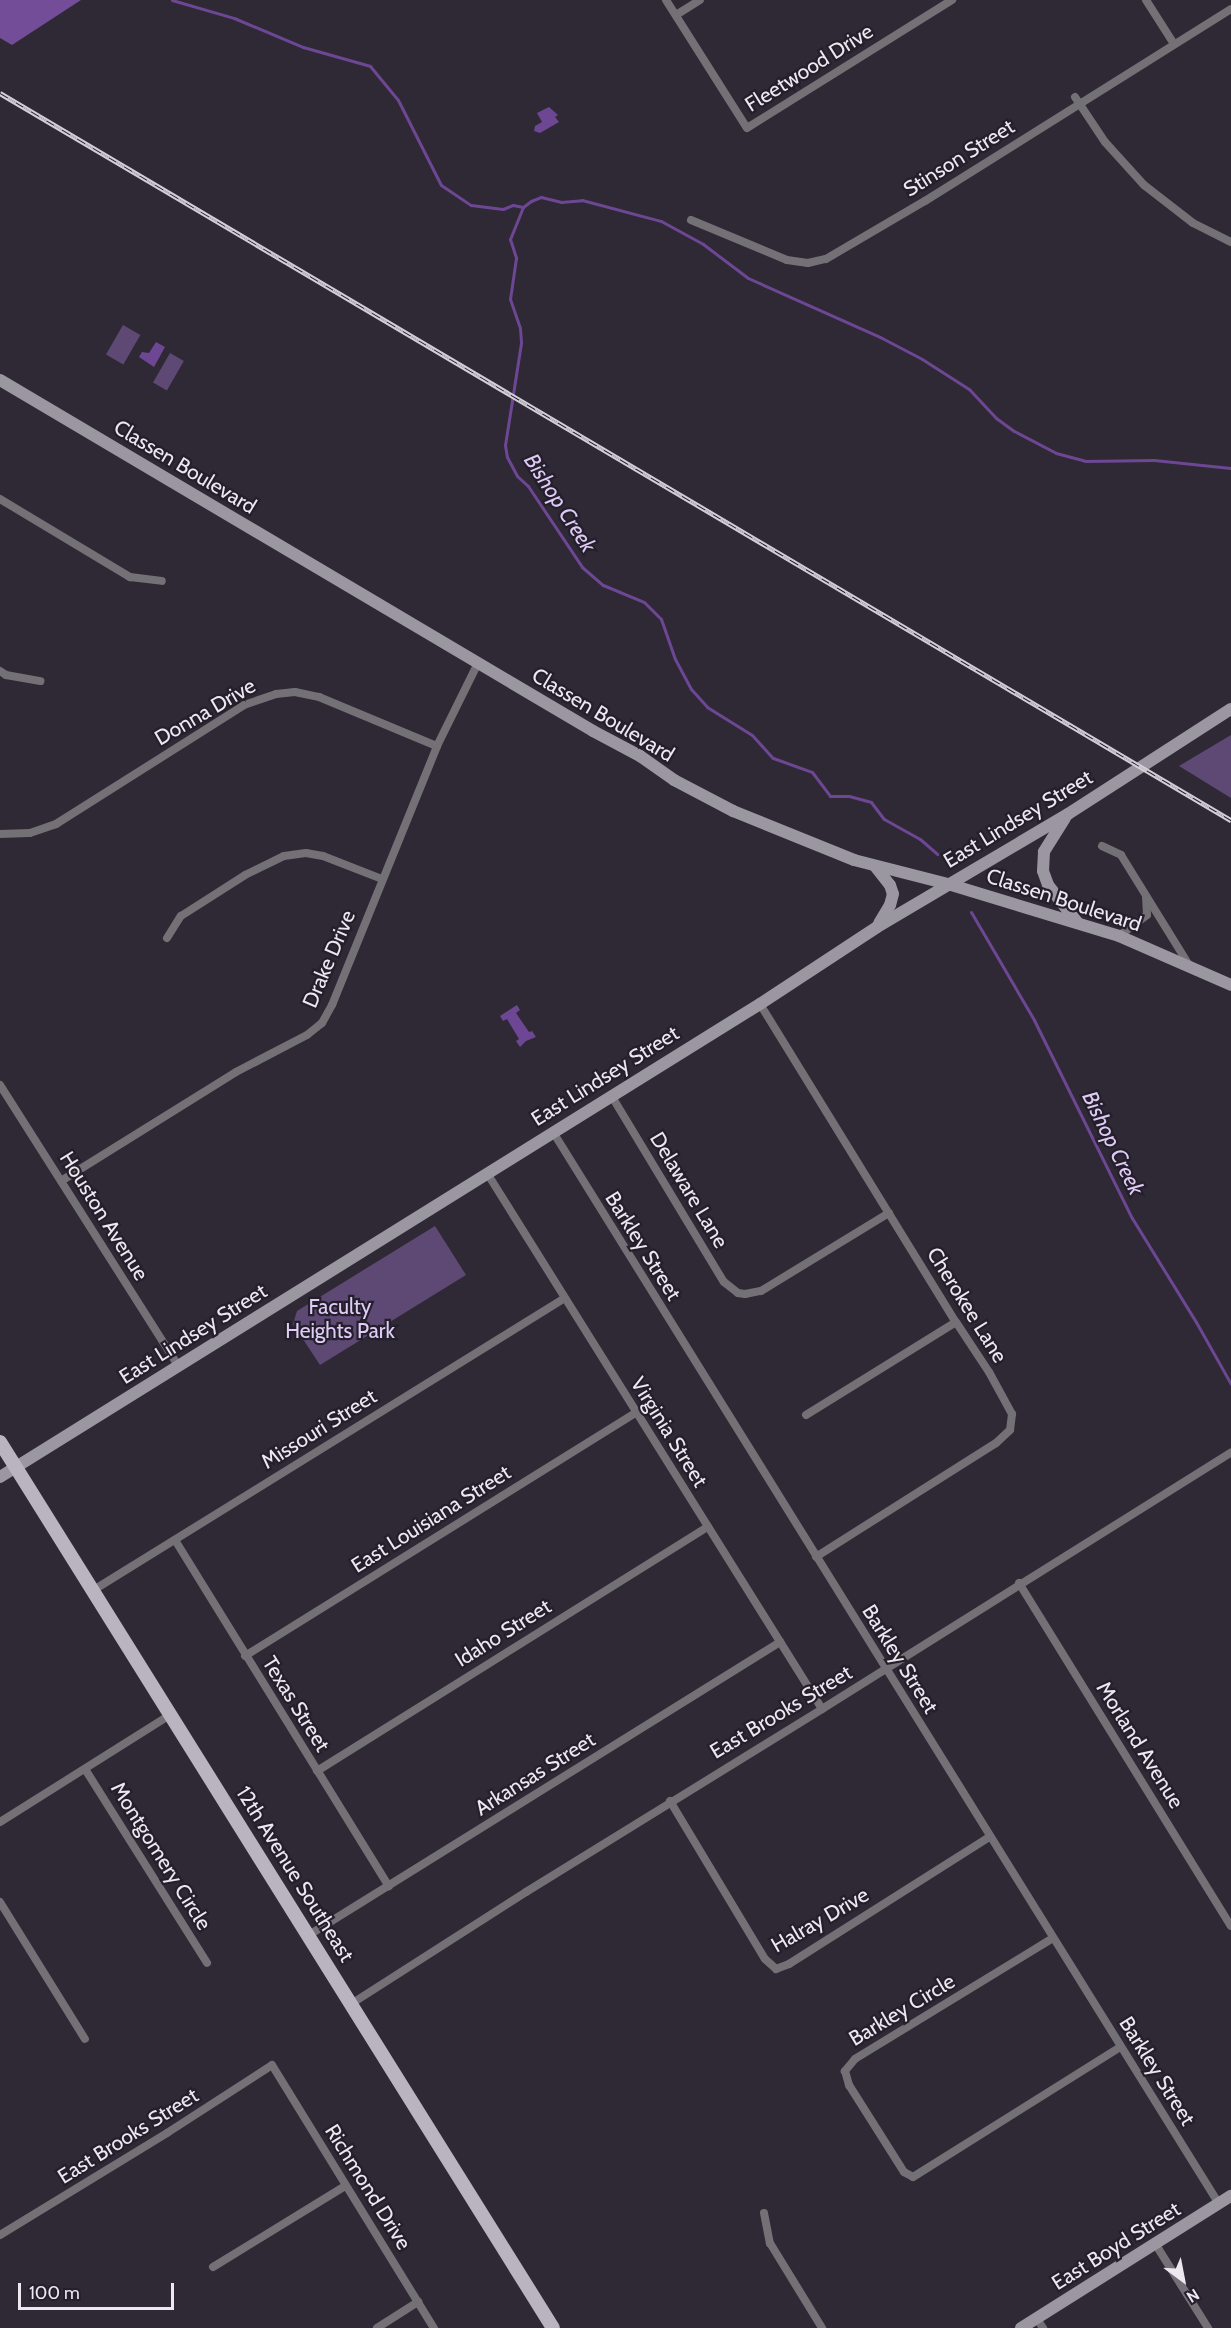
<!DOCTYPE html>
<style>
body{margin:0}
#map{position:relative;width:1231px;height:2328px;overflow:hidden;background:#2e2935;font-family:Cabin,sans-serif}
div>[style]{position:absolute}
.green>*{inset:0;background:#5e4975;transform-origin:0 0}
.forest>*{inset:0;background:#734d98}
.water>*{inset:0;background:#6d4793}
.stream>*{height:3px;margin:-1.5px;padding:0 1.5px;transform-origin:1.5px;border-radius:1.5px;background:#6d4793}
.street>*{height:8px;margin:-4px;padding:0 4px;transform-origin:4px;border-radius:4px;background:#737076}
.secondary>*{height:12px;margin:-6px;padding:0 6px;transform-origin:6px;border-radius:6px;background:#9b97a1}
.primary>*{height:14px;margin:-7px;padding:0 7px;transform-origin:7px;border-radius:7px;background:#bab4c1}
.rail>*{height:5px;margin-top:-2.5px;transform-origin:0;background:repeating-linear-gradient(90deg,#241f2b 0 9px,#d3cfd8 0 18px);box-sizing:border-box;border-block:2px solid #d3cfd8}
span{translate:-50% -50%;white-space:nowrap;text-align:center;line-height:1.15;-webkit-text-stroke:4.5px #241f2b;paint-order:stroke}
.street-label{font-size:21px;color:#ece8f0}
.park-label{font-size:21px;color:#e0cdf7}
.water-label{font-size:22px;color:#decbf5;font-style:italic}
.north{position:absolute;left:1153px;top:2250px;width:60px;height:60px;-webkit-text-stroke:4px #241f2b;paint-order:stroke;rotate:148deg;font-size:16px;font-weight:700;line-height:24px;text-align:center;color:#ece8f0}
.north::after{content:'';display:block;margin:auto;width:21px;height:27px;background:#ece8f0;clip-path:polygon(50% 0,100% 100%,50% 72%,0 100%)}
.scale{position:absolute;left:18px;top:2283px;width:156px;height:27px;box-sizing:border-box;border:3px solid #ece8f0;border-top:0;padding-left:8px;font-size:18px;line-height:21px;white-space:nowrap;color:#ece8f0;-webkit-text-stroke:4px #241f2b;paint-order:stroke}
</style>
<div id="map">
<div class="green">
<i style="left:123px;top:325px;width:20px;height:34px;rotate:30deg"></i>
<i style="left:170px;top:353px;width:16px;height:34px;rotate:30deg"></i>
<i style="clip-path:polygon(1231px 735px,1231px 798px,1179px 766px)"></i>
<i style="clip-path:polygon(435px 1226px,466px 1275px,320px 1365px,293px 1324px,297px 1311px)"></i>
</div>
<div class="forest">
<i style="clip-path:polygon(0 0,81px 0,12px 45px,0 38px)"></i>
</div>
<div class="water">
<i style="clip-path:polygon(549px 107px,558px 115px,555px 117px,559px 122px,540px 133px,534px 131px,535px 126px,542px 122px,537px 113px)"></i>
<i style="clip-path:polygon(156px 342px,165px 347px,154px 367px,139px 357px,142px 352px,149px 353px)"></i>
<i style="clip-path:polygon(517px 1005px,520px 1010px,516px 1013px,529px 1032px,532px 1031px,536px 1037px,526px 1041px,520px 1047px,516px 1041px,519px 1039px,507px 1019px,503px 1021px,500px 1016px)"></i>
</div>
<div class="stream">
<i style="left:172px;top:0;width:65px;rotate:16.2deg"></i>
<i style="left:234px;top:18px;width:75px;rotate:22.8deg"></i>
<i style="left:303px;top:47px;width:70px;rotate:15.8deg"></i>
<i style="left:370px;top:66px;width:44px;rotate:50.5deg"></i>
<i style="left:398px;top:100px;width:95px;rotate:63.2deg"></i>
<i style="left:441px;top:185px;width:36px;rotate:34deg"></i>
<i style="left:471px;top:205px;width:32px;rotate:7deg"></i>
<i style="left:503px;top:209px;width:11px;rotate:-22deg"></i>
<i style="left:513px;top:205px;width:10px;rotate:11deg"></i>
<i style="left:523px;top:207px;width:35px;rotate:112deg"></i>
<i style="left:510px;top:239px;width:20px;rotate:72deg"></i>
<i style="left:516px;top:258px;width:41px;rotate:98.3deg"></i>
<i style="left:510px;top:299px;width:31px;rotate:71deg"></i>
<i style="left:520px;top:328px;width:15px;rotate:86deg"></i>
<i style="left:521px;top:343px;width:103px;rotate:98.9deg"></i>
<i style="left:505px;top:445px;width:12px;rotate:81deg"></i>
<i style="left:507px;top:457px;width:21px;rotate:62deg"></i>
<i style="left:517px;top:476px;width:15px;rotate:42deg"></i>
<i style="left:528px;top:486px;width:97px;rotate:56.3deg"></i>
<i style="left:582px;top:567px;width:28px;rotate:41deg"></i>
<i style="left:603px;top:585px;width:44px;rotate:22.5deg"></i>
<i style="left:644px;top:602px;width:24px;rotate:45deg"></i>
<i style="left:661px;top:619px;width:42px;rotate:70.7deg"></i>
<i style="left:675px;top:659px;width:34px;rotate:62deg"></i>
<i style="left:691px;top:689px;width:24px;rotate:48deg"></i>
<i style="left:707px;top:707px;width:53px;rotate:31.9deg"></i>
<i style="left:752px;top:735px;width:31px;rotate:48deg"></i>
<i style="left:773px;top:758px;width:41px;rotate:19.7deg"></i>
<i style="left:812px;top:772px;width:30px;rotate:53deg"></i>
<i style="left:830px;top:796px;width:19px"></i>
<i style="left:849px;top:796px;width:23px;rotate:15deg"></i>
<i style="left:871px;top:802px;width:21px;rotate:53deg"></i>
<i style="left:884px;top:819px;width:41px;rotate:29.1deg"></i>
<i style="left:920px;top:839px;width:23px;rotate:41deg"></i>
<i style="left:523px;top:207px;width:10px;rotate:-37deg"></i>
<i style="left:531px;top:201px;width:11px;rotate:-22deg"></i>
<i style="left:541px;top:197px;width:21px;rotate:14deg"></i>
<i style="left:561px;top:202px;width:21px;rotate:-5deg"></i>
<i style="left:582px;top:200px;width:82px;rotate:14.9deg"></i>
<i style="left:661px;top:221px;width:48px;rotate:28.7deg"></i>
<i style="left:703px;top:244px;width:56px;rotate:37.1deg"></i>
<i style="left:748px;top:278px;width:145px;rotate:24.1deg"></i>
<i style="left:880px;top:337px;width:47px;rotate:27.6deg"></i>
<i style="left:922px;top:359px;width:56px;rotate:32.6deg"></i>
<i style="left:969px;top:389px;width:40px;rotate:47deg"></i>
<i style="left:996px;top:418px;width:22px;rotate:36deg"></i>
<i style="left:1014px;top:431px;width:47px;rotate:27.6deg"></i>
<i style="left:1056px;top:453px;width:30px;rotate:15deg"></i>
<i style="left:1085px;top:461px;width:69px;rotate:-0.8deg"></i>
<i style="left:1154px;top:460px;width:77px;rotate:5.9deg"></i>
<i style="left:971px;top:912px;width:125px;rotate:59.7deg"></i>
<i style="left:1034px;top:1020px;width:221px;rotate:63.7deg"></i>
<i style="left:1132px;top:1218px;width:122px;rotate:58.4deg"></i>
<i style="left:1196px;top:1322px;width:71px;rotate:60.6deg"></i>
</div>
<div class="street">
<i style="left:666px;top:0;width:151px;rotate:57.7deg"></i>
<i style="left:747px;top:128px;width:242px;rotate:-32deg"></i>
<i style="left:1146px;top:0;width:52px;rotate:57.5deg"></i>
<i style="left:676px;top:15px;width:28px;rotate:-32deg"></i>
<i style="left:1075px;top:97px;width:54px;rotate:56.3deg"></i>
<i style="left:1105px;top:142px;width:58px;rotate:47.8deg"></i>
<i style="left:1144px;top:185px;width:62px;rotate:37.8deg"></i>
<i style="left:1193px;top:223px;width:42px;rotate:26.6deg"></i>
<i style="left:691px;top:220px;width:104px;rotate:22.6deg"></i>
<i style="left:787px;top:260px;width:21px;rotate:8deg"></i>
<i style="left:808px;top:263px;width:18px;rotate:-13deg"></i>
<i style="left:826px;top:259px;width:115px;rotate:-30.4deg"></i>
<i style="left:925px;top:201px;width:361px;rotate:-32.1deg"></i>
<i style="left:0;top:499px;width:152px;rotate:31deg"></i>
<i style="left:130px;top:577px;width:32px;rotate:7deg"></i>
<i style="left:0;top:671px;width:7px;rotate:34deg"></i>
<i style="left:6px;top:675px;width:35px;rotate:10deg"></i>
<i style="left:0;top:834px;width:30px;rotate:-2deg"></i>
<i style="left:30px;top:833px;width:28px;rotate:-19deg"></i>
<i style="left:56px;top:824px;width:222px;rotate:-32.3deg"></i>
<i style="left:244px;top:705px;width:34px;rotate:-19deg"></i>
<i style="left:276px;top:694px;width:19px;rotate:-6deg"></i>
<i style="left:295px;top:692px;width:25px;rotate:12deg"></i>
<i style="left:319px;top:697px;width:128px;rotate:22.6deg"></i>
<i style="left:1102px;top:846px;width:21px;rotate:25deg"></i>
<i style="left:1121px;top:855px;width:129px;rotate:58.3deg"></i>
<i style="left:1119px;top:936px;width:35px;rotate:-37deg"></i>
<i style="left:1147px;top:915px;width:18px;rotate:-93deg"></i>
<i style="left:167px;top:938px;width:26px;rotate:-58deg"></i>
<i style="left:181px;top:916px;width:76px;rotate:-32.6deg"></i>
<i style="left:245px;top:875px;width:43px;rotate:-26deg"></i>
<i style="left:284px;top:856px;width:22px;rotate:-8deg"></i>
<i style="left:306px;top:853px;width:17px;rotate:10deg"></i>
<i style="left:323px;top:856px;width:63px;rotate:21.3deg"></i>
<i style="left:760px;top:1004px;width:374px;rotate:58.4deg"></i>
<i style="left:956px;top:1322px;width:60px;rotate:56.6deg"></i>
<i style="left:989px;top:1372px;width:48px;rotate:61.3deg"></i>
<i style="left:1012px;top:1414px;width:16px;rotate:97deg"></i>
<i style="left:1010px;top:1430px;width:19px;rotate:137deg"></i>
<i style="left:996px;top:1443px;width:213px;rotate:147.7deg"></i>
<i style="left:0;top:1085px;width:333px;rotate:57.6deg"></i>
<i style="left:611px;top:1095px;width:218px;rotate:58.9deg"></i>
<i style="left:724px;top:1282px;width:18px;rotate:38deg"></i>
<i style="left:738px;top:1293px;width:7px;rotate:8deg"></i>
<i style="left:745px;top:1294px;width:16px;rotate:-11deg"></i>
<i style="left:761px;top:1291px;width:150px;rotate:-31.4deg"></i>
<i style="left:553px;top:1132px;width:1262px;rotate:58.15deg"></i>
<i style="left:487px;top:1173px;width:632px;rotate:57.99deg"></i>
<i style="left:61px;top:1181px;width:206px;rotate:-31.9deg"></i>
<i style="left:236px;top:1072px;width:80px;rotate:-27.5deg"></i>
<i style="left:307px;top:1035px;width:19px;rotate:-39deg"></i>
<i style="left:322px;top:1023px;width:21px;rotate:-61deg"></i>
<i style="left:332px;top:1005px;width:279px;rotate:-67.9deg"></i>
<i style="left:437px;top:746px;width:93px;rotate:-63.7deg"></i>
<i style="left:806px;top:1415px;width:176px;rotate:-31.8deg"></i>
<i style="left:175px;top:1540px;width:407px;rotate:58.3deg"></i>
<i style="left:1019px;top:1583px;width:403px;rotate:58.3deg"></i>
<i style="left:92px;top:1591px;width:556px;rotate:-31.78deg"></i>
<i style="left:245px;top:1656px;width:460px;rotate:-31.9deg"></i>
<i style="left:85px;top:1769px;width:229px;rotate:57.8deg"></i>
<i style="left:317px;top:1771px;width:461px;rotate:-32deg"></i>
<i style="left:670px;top:1801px;width:184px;rotate:59deg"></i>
<i style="left:765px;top:1959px;width:15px;rotate:42deg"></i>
<i style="left:776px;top:1969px;width:14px;rotate:-21deg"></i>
<i style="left:789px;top:1964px;width:237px;rotate:-32.4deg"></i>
<i style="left:0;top:1822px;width:201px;rotate:-32.2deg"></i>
<i style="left:0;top:1902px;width:161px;rotate:58.2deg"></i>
<i style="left:309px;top:1935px;width:555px;rotate:-31.88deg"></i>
<i style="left:1053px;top:1938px;width:232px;rotate:148.6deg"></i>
<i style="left:855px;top:2059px;width:16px;rotate:130deg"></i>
<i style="left:845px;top:2071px;width:15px;rotate:74deg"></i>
<i style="left:849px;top:2085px;width:103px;rotate:57.7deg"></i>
<i style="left:904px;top:2172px;width:10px;rotate:29deg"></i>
<i style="left:913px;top:2177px;width:244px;rotate:-32.1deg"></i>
<i style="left:351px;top:2004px;width:208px;rotate:-32.6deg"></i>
<i style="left:526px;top:1892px;width:348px;rotate:-31.7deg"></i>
<i style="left:822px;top:1709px;width:483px;rotate:-32.1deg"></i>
<i style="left:764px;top:2213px;width:31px;rotate:79deg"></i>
<i style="left:770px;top:2243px;width:100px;rotate:58.5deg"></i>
<i style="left:0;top:2235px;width:196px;rotate:-31.4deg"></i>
<i style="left:167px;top:2133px;width:125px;rotate:-32.9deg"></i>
<i style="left:272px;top:2065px;width:309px;rotate:58.4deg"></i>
<i style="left:1156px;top:2245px;width:98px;rotate:57.9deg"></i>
<i style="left:213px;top:2267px;width:155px;rotate:-31.5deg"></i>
<i style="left:1037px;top:2319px;width:11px;rotate:56deg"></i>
<i style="left:377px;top:2328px;width:49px;rotate:-32.4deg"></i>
</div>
<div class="secondary">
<i style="left:0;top:380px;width:689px;rotate:30.62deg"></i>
<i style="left:593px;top:731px;width:53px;rotate:28deg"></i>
<i style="left:640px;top:756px;width:42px;rotate:35.2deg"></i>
<i style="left:674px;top:780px;width:67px;rotate:27.7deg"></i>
<i style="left:733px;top:811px;width:131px;rotate:22deg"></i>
<i style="left:854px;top:860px;width:97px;rotate:14.3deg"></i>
<i style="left:948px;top:884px;width:179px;rotate:16.9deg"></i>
<i style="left:1119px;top:936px;width:122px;rotate:23.6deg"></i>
<i style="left:1065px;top:818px;width:40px;rotate:122deg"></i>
<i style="left:1044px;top:852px;width:19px;rotate:93deg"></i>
<i style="left:1043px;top:871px;width:15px;rotate:70deg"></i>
<i style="left:1048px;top:885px;width:47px;rotate:51.9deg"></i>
<i style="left:875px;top:866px;width:24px;rotate:52deg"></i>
<i style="left:890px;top:885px;width:9px;rotate:72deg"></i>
<i style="left:893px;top:894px;width:11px;rotate:105deg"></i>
<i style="left:890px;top:905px;width:21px;rotate:121deg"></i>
<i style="left:0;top:1477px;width:895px;rotate:-31.9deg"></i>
<i style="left:760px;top:1004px;width:140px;rotate:-33.3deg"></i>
<i style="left:877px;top:927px;width:222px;rotate:-30.6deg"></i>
<i style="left:1068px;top:814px;width:194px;rotate:-32.8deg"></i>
<i style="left:1021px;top:2328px;width:248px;rotate:-32.2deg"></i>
</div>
<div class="primary">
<i style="left:0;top:1442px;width:1044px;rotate:58.03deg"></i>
</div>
<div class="rail">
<i style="left:0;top:93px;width:1430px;rotate:30.57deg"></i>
</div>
<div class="street-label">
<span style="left:809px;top:68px;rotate:-32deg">Fleetwood Drive</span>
<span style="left:959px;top:158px;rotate:-32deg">Stinson Street</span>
<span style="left:185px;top:467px;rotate:31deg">Classen Boulevard</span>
<span style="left:205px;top:712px;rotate:-30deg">Donna Drive</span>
<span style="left:603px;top:715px;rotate:31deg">Classen Boulevard</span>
<span style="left:1018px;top:819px;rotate:-31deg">East Lindsey Street</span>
<span style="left:1064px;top:900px;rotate:18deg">Classen Boulevard</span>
<span style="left:329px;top:959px;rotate:-67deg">Drake Drive</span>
<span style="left:605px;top:1076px;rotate:-32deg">East Lindsey Street</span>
<span style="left:689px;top:1190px;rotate:59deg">Delaware Lane</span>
<span style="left:104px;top:1216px;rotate:58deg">Houston Avenue</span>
<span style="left:643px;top:1246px;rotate:58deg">Barkley Street</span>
<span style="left:967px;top:1305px;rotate:58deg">Cherokee Lane</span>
<span style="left:193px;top:1334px;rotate:-32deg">East Lindsey Street</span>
<span style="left:319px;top:1429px;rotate:-32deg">Missouri Street</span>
<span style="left:669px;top:1432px;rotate:58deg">Virginia Street</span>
<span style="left:431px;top:1519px;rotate:-32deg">East Louisiana Street</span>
<span style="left:503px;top:1633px;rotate:-32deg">Idaho Street</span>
<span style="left:900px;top:1659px;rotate:58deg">Barkley Street</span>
<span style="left:296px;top:1704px;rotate:58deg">Texas Street</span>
<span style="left:781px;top:1712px;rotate:-31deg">East Brooks Street</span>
<span style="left:1140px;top:1745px;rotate:58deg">Morland Avenue</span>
<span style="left:535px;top:1774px;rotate:-32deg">Arkansas Street</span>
<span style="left:161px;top:1856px;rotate:58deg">Montgomery Circle</span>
<span style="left:295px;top:1874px;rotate:58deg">12th Avenue Southeast</span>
<span style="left:820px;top:1920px;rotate:-30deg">Halray Drive</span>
<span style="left:902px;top:2010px;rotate:-31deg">Barkley Circle</span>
<span style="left:1157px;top:2071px;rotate:58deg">Barkley Street</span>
<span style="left:128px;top:2136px;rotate:-32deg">East Brooks Street</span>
<span style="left:368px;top:2187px;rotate:58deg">Richmond Drive</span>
<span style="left:1116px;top:2246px;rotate:-32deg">East Boyd Street</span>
</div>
<div class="park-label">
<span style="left:340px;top:1319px">Faculty<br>Heights Park</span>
</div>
<div class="water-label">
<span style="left:560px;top:503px;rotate:57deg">Bishop Creek</span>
<span style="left:1113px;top:1143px;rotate:64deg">Bishop Creek</span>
</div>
<div class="north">N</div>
<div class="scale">100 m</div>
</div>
